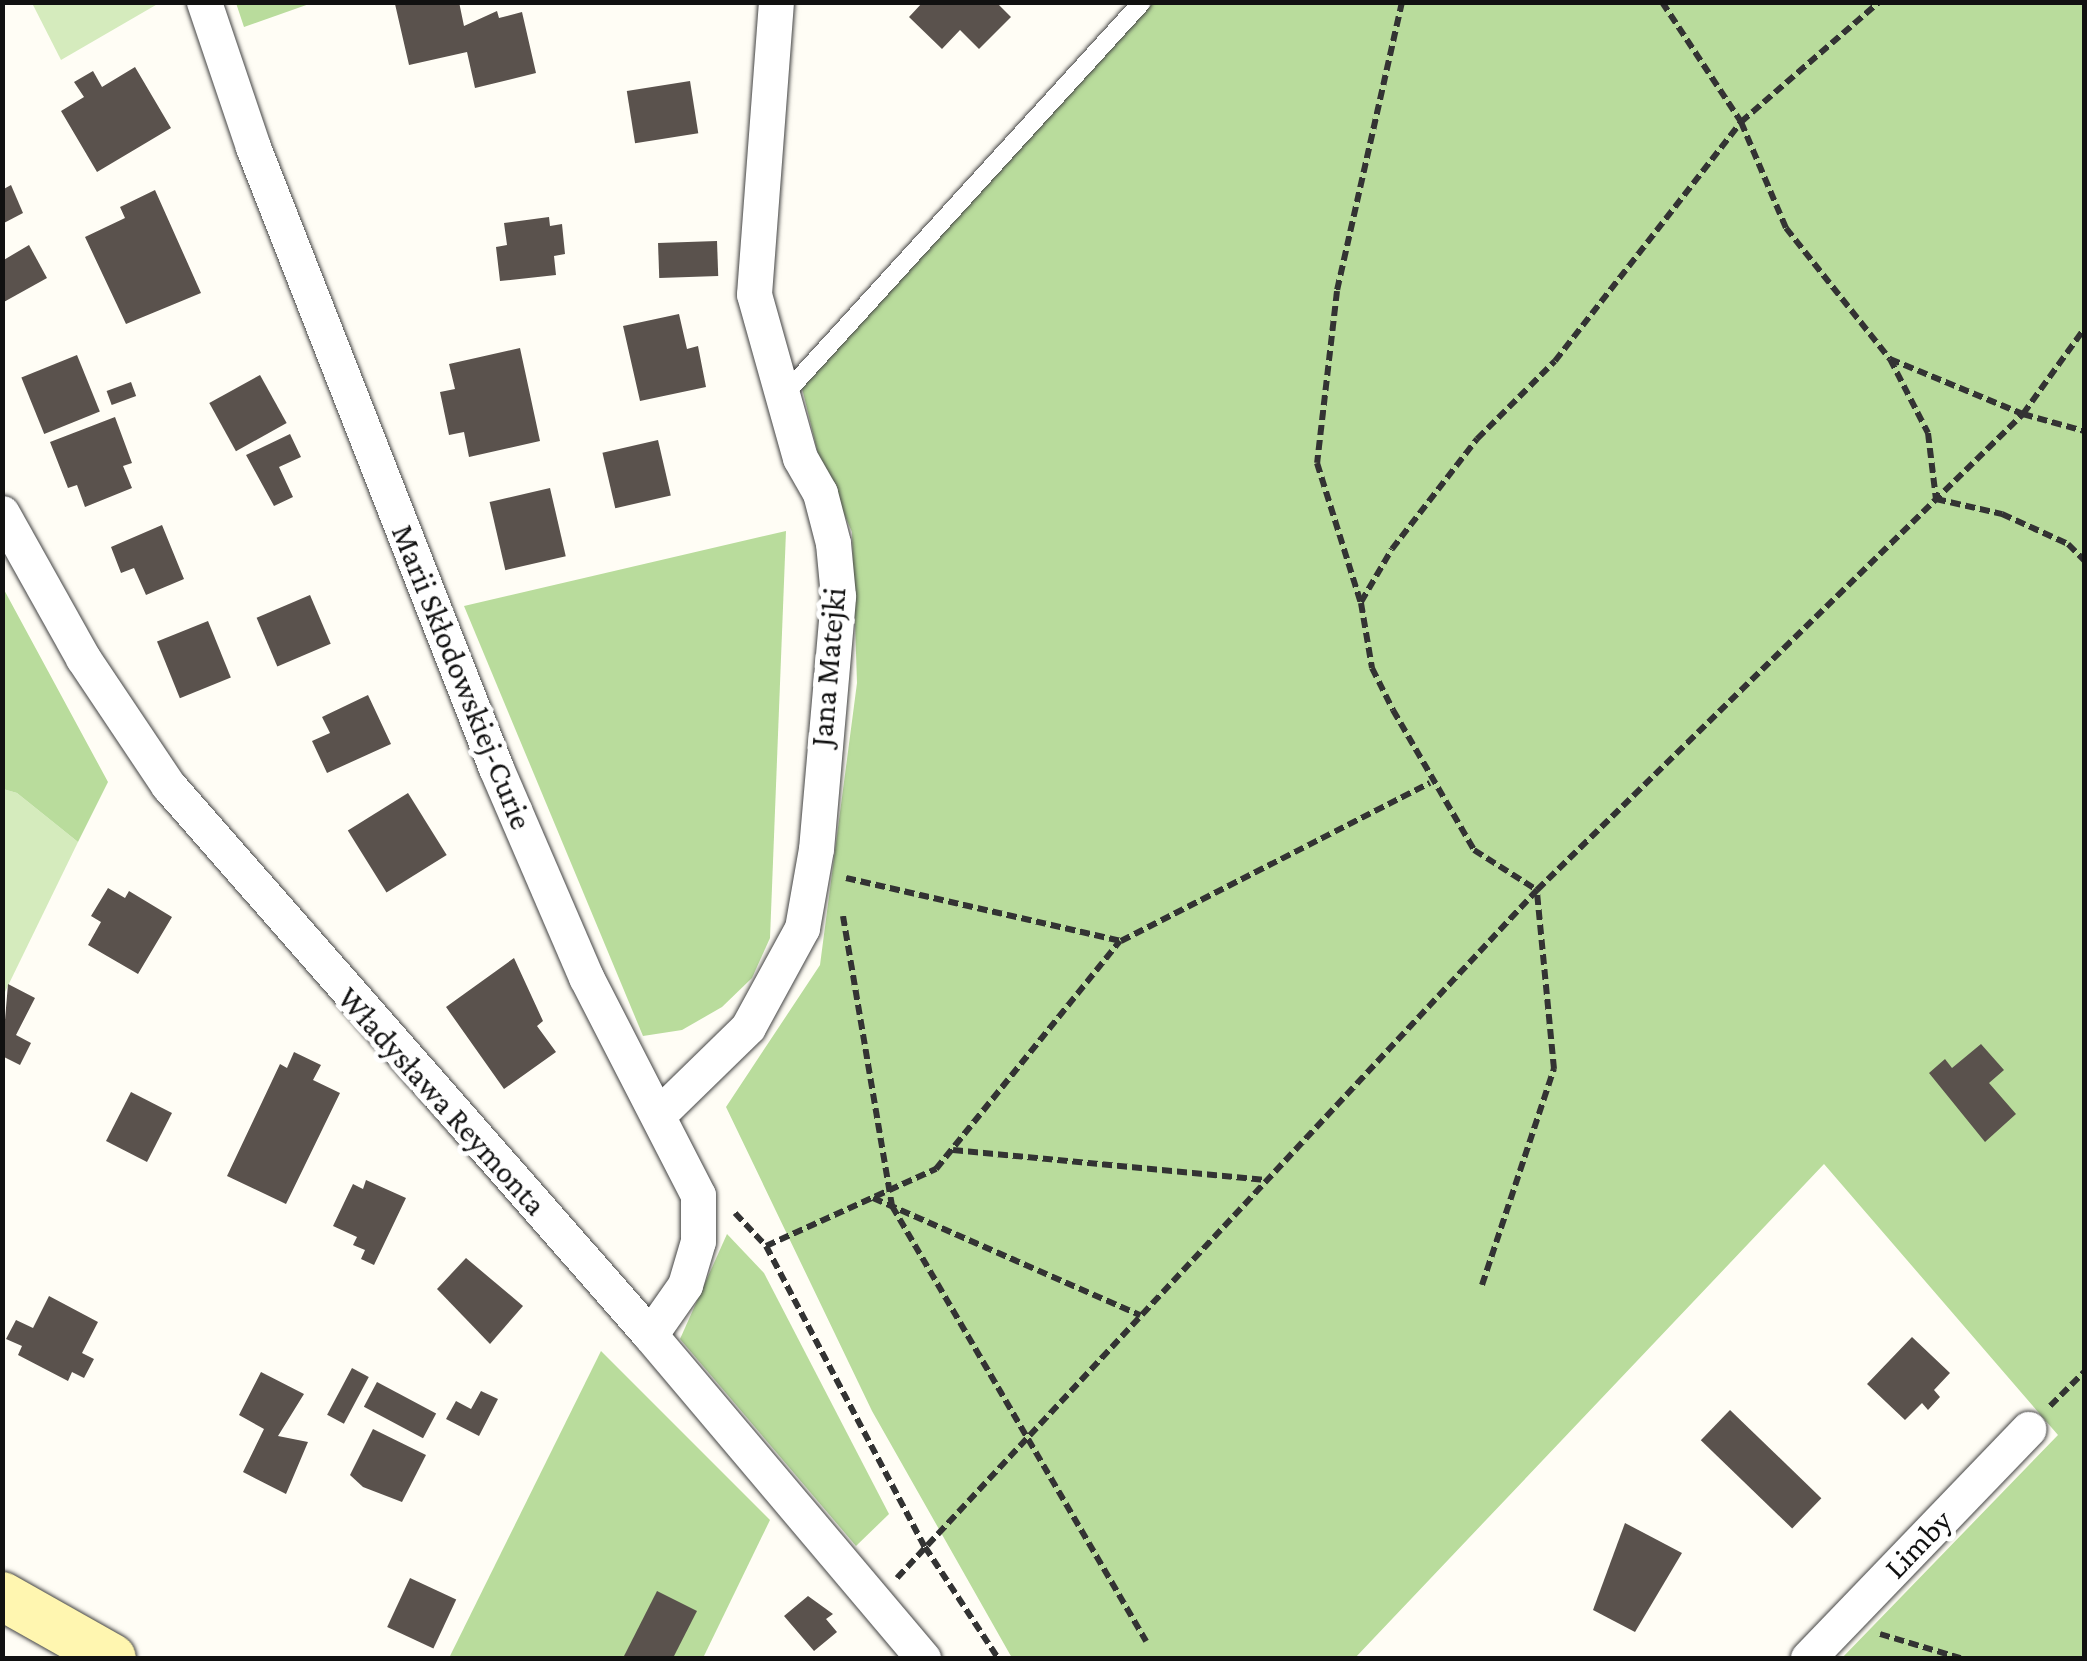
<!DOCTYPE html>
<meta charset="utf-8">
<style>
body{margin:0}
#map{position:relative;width:2087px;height:1661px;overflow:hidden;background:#fffdf5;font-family:"Crimson Pro",serif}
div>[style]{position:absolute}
.green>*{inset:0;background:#d5ebbd}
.forest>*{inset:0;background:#b9dc9c}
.building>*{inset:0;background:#5a524d;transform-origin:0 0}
.path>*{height:6px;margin-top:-3px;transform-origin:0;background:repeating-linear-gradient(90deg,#333 0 10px,transparent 0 15px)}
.roads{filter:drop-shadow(0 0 2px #444) drop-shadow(0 0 2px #444)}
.service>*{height:18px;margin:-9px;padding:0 9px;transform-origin:9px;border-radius:9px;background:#fff}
.minor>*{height:35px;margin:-17.5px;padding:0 17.5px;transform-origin:17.5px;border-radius:17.5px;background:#fff}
.secondary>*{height:48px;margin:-24px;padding:0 24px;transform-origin:24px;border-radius:24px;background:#fff6b0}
span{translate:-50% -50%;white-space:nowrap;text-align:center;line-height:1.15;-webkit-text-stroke:10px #fff;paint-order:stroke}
.street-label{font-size:32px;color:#111}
.frame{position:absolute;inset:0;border:5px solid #111;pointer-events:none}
</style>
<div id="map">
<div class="green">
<i style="clip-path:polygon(161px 2px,61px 60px,32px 3px,32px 2px)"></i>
<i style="clip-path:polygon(3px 789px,17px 793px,78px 842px,3px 996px)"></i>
</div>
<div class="forest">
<i style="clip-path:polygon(236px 3px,236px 2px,312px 3px,244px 27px)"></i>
<i style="clip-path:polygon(1153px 3px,2084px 3px,2084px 1658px,1842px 1658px,2058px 1435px,1824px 1164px,1355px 1658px,1012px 1658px,872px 1411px,726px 1107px,820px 965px,857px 683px,852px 532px,818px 454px,802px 388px)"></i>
<i style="clip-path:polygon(786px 531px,770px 938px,752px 978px,722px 1007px,682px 1030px,643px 1036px,464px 606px)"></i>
<i style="clip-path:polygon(2px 586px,108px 782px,78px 842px,17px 793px,3px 789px)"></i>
<i style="clip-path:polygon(727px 1234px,764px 1273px,889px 1514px,856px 1546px,680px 1339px)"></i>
<i style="clip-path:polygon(601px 1351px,770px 1520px,703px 1658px,449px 1658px)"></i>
</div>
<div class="building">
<i style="clip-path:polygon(459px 2px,464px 26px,497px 11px,499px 18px,522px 12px,536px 73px,475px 88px,467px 52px,409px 65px,395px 4px)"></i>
<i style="clip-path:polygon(923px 2px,996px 2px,1011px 17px,979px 49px,960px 30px,942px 49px,909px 17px)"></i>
<i style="clip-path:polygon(135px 67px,171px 128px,97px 172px,61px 111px,84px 97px,74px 82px,93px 71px,102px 87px)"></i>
<i style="left:690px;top:81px;width:53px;height:64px;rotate:81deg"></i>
<i style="clip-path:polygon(11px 185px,23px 213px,2px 224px,2px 190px)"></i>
<i style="clip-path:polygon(155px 190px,201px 293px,126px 324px,85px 237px,125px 218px,120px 207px)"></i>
<i style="clip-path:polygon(549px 217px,550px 226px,562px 224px,565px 254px,554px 256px,556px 275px,500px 281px,496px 247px,507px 245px,504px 223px)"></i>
<i style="left:717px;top:241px;width:35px;height:59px;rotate:88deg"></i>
<i style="clip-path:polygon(29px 245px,47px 278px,2px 303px,2px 261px)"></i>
<i style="clip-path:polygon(679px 314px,687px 349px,698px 346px,706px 387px,640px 401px,623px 326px)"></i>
<i style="clip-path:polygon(520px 348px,540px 441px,469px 457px,464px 432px,449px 435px,440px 392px,455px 389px,449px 364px)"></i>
<i style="left:77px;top:355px;width:61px;height:60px;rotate:68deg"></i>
<i style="left:260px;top:375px;width:55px;height:58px;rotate:61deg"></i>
<i style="left:131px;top:382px;width:15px;height:26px;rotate:70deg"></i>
<i style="clip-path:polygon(115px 417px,132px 463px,123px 466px,132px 488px,85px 507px,77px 485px,68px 488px,50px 442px)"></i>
<i style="clip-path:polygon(290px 434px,301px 457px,279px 467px,293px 497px,274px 506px,246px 455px)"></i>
<i style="left:658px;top:440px;width:57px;height:57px;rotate:77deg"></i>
<i style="left:550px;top:488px;width:70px;height:62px;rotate:77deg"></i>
<i style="clip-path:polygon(162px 525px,184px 579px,146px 595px,134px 568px,121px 573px,111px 547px)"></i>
<i style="left:310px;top:595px;width:53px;height:58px;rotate:67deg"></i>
<i style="left:208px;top:621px;width:61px;height:55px;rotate:68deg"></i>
<i style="clip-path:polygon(368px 695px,391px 744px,327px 773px,312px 741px,330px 733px,322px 717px)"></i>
<i style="left:408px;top:793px;width:73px;height:71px;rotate:58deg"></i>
<i style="clip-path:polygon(108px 888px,125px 898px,129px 891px,172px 917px,138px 974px,88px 945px,101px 922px,91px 916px)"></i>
<i style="clip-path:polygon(514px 958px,543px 1021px,537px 1026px,556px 1052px,504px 1089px,446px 1007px)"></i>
<i style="clip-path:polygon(8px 984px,35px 998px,16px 1035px,31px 1043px,20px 1065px,2px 1056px)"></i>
<i style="clip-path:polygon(1981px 1044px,2004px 1070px,1989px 1083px,2016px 1114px,1985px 1142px,1929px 1073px,1945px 1059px,1952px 1068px)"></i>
<i style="clip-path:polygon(294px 1052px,321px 1065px,313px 1080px,340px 1093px,286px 1204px,227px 1176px,280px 1064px,287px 1068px)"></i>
<i style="left:131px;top:1092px;width:46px;height:55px;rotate:27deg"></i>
<i style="clip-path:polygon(366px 1180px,406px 1198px,374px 1265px,361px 1259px,365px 1250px,353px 1245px,357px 1237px,333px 1226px,353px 1184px,363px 1189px)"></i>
<i style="clip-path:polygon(466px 1258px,523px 1306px,490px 1344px,437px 1289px)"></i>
<i style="clip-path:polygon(49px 1296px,98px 1322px,82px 1353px,94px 1359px,84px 1378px,72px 1372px,68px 1381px,18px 1355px,22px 1346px,6px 1339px,16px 1320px,33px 1328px)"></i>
<i style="clip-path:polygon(1912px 1337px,1950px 1373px,1934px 1390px,1940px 1397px,1928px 1410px,1922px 1403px,1905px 1420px,1867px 1384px)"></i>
<i style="left:352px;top:1368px;width:19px;height:53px;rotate:28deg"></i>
<i style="clip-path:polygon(261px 1372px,304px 1394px,278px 1436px,308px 1442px,286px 1494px,243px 1472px,264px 1429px,239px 1415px)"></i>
<i style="left:377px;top:1382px;width:67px;height:28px;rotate:28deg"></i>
<i style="clip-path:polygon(481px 1391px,498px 1399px,479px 1436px,446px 1419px,456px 1401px,471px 1409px)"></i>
<i style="left:1730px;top:1410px;width:127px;height:42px;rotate:44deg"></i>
<i style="clip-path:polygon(373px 1429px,426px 1455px,402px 1502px,363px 1487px,350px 1475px)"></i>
<i style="clip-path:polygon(1625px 1523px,1682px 1553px,1635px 1632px,1593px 1610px)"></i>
<i style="left:410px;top:1578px;width:51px;height:54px;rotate:25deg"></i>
<i style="clip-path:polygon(657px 1591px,697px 1611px,673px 1658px,623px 1658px)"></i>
<i style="clip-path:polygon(808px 1596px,833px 1614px,826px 1619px,837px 1632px,814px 1651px,784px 1616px)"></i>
</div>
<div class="path">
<i style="left:1402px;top:2px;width:296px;rotate:102.7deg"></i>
<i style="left:1337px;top:291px;width:173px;rotate:96.6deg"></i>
<i style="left:1317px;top:463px;width:147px;rotate:72.6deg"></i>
<i style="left:1361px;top:603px;width:66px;rotate:80.4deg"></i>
<i style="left:1372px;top:668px;width:47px;rotate:63.4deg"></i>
<i style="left:1393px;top:710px;width:162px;rotate:59.9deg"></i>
<i style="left:1474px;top:850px;width:75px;rotate:32.4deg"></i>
<i style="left:1662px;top:2px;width:144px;rotate:56.6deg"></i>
<i style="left:1741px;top:122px;width:115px;rotate:67deg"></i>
<i style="left:1786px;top:228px;width:167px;rotate:51.6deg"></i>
<i style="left:1890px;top:359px;width:83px;rotate:62.8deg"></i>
<i style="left:1928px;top:433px;width:66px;rotate:83.1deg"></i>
<i style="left:1890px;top:359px;width:144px;rotate:22.5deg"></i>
<i style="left:2023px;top:414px;width:63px;rotate:15.6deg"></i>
<i style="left:1936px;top:499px;width:68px;rotate:12.8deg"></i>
<i style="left:2002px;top:514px;width:72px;rotate:24.4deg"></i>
<i style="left:2068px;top:544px;width:23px;rotate:45deg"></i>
<i style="left:1361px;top:602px;width:61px;rotate:-59.7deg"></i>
<i style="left:1392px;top:549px;width:139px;rotate:-52.3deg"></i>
<i style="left:1477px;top:439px;width:110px;rotate:-45deg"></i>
<i style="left:1555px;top:361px;width:303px;rotate:-52.1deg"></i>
<i style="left:1741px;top:122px;width:183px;rotate:-41deg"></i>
<i style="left:846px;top:878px;width:282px;rotate:12.9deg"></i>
<i style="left:1121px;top:941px;width:347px;rotate:-27.1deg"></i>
<i style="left:843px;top:916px;width:294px;rotate:80.4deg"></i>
<i style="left:892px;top:1206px;width:504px;rotate:59.72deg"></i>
<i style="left:953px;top:1150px;width:314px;rotate:5.5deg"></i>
<i style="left:873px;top:1198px;width:292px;rotate:23.7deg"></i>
<i style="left:735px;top:1213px;width:45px;rotate:46.8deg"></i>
<i style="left:766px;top:1246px;width:340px;rotate:62.2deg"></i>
<i style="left:925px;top:1547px;width:133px;rotate:56.7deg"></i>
<i style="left:766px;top:1246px;width:187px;rotate:-24.4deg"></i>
<i style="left:936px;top:1169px;width:293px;rotate:-51.1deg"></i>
<i style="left:1482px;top:1285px;width:228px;rotate:-71.6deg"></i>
<i style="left:1554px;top:1069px;width:178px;rotate:-95.5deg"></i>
<i style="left:2050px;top:1406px;width:48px;rotate:-45deg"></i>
<i style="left:897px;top:1578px;width:940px;rotate:-47.07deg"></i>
<i style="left:1537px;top:890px;width:680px;rotate:-44.4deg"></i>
<i style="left:2023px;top:414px;width:105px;rotate:-54.3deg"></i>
<i style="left:1880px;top:1634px;width:84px;rotate:16.7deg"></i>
</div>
<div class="roads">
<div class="service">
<i style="left:782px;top:397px;width:534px;rotate:-47.65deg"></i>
</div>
<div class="minor">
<i style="left:204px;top:2px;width:153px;rotate:71.3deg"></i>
<i style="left:253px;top:147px;width:667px;rotate:68.63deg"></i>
<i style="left:496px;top:768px;width:228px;rotate:66.7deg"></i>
<i style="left:586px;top:977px;width:245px;rotate:62.8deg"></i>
<i style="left:698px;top:1195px;width:46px;rotate:90deg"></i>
<i style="left:698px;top:1241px;width:46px;rotate:106.5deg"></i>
<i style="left:685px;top:1285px;width:61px;rotate:125deg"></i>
<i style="left:2px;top:513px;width:166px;rotate:60.8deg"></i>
<i style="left:83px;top:658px;width:153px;rotate:56.2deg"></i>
<i style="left:168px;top:785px;width:731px;rotate:48.77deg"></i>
<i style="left:650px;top:1335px;width:423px;rotate:49.8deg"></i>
<i style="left:659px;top:1114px;width:124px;rotate:-44.3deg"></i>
<i style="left:748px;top:1027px;width:113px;rotate:-61.4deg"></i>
<i style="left:802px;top:928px;width:80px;rotate:-80deg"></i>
<i style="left:816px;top:849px;width:254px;rotate:-85deg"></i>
<i style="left:838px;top:596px;width:53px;rotate:-95.4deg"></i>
<i style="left:833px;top:543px;width:52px;rotate:-104.6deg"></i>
<i style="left:820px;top:493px;width:40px;rotate:-119.7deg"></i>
<i style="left:800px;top:458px;width:170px;rotate:-105.7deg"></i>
<i style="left:754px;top:294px;width:293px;rotate:-85.7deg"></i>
<i style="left:1808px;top:1658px;width:318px;rotate:-46.1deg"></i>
</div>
<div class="secondary">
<i style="left:2px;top:1596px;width:126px;rotate:29.4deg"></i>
</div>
</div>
<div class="street-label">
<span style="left:828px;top:667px;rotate:-85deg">Jana Matejki</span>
<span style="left:462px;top:677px;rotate:68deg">Marii Skłodowskiej-Curie</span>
<span style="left:442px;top:1101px;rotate:48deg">Władysława Reymonta</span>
<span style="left:1918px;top:1544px;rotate:-46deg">Limby</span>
</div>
<div class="frame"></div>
</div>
